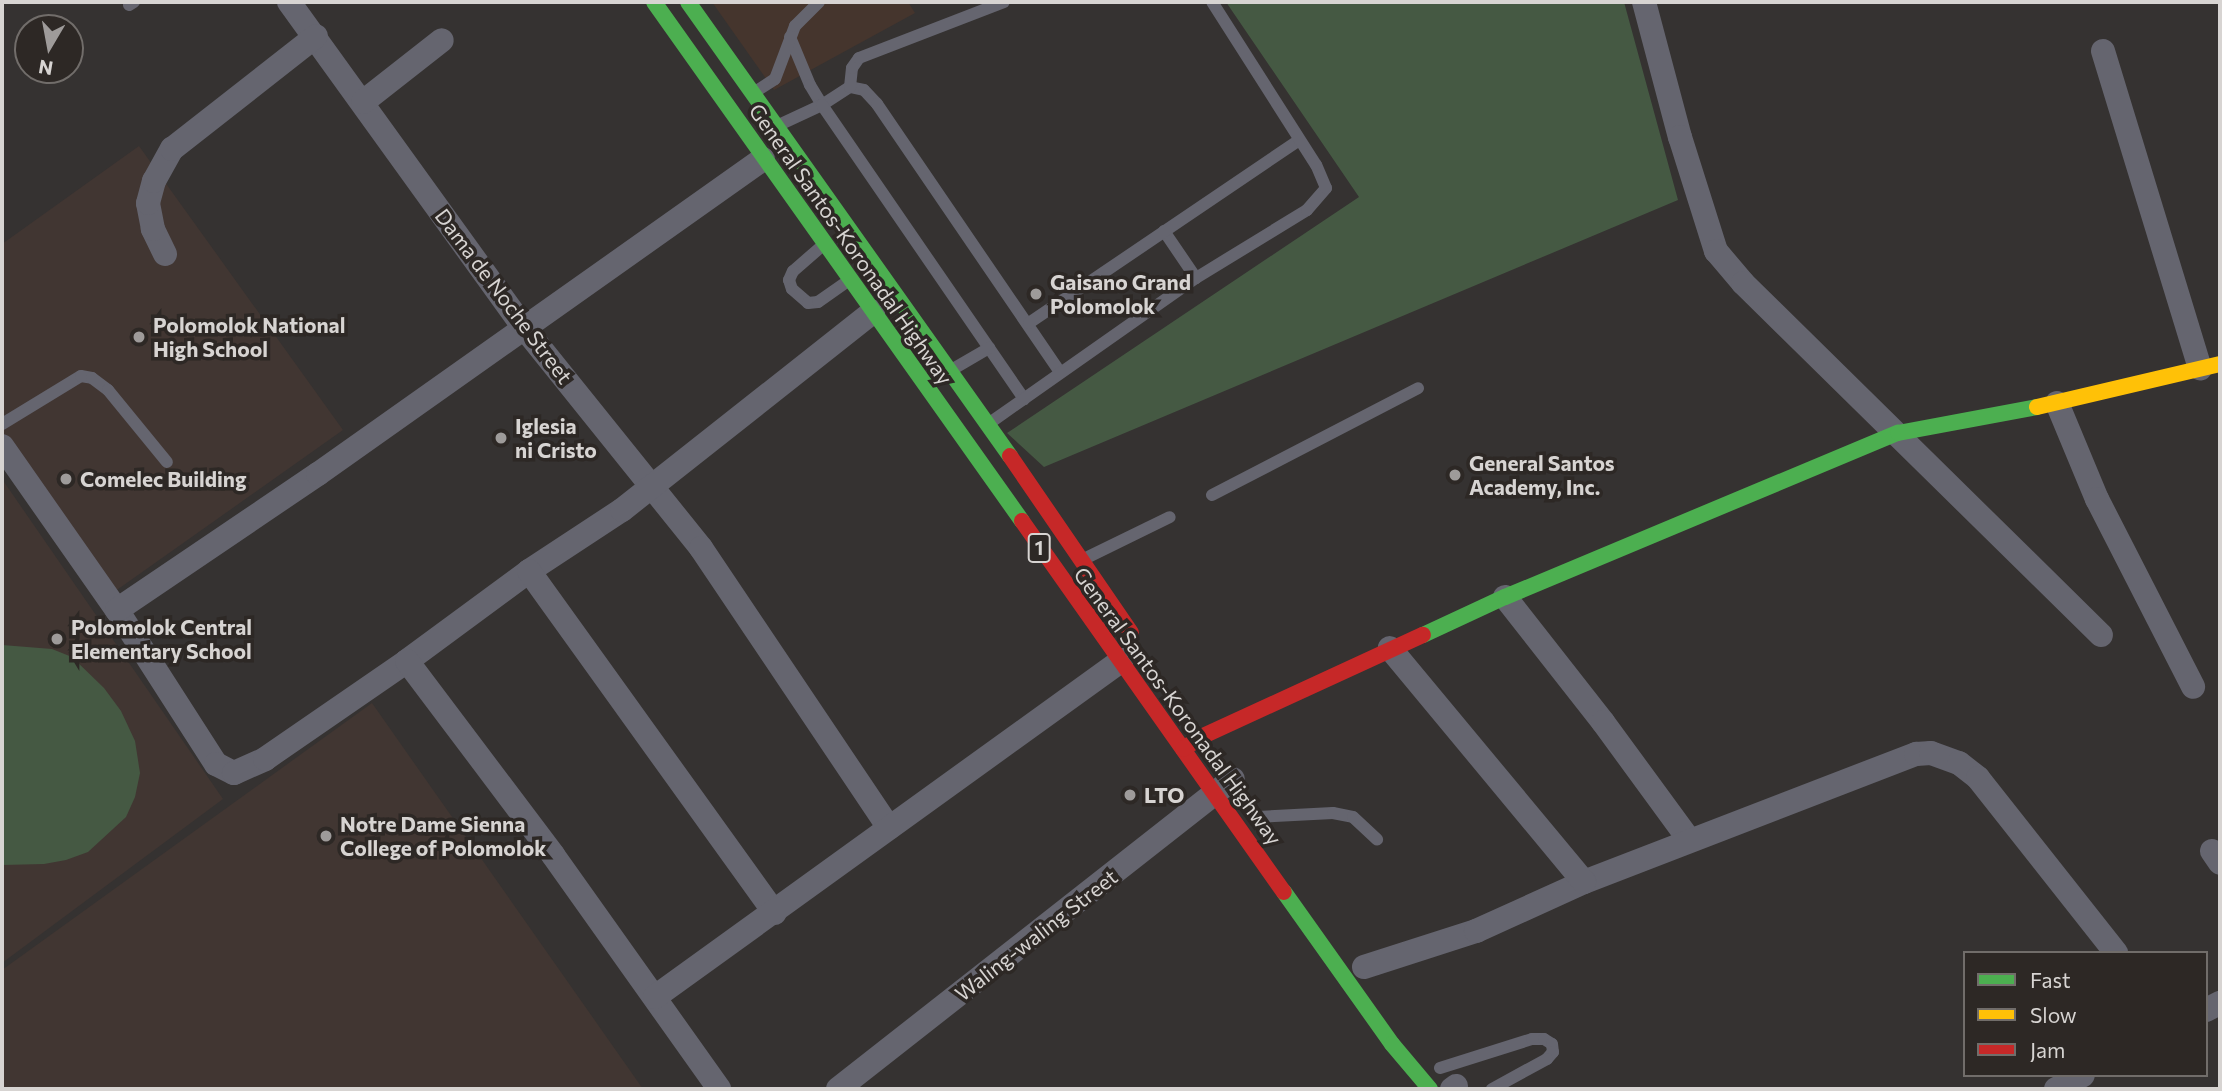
<!DOCTYPE html>
<style>
body{margin:0}
#map{position:relative;width:2222px;height:1091px;overflow:hidden;background:#353231;font-family:Commissioner,sans-serif}
div>[style]{position:absolute}
.commercial>*{inset:0;background:#45352d}
.built>*{inset:0;background:#413632}
.green>*{inset:0;background:#455943}
.lane>*{height:12px;margin:-6px;padding:0 6px;transform-origin:6px;border-radius:6px;background:#65656f}
.street>*{height:24px;margin:-12px;padding:0 12px;transform-origin:12px;border-radius:12px;background:#65656f}
.fast>*{height:16px;margin:-8px;padding:0 8px;transform-origin:8px;border-radius:8px;background:#4caf50}
.slow>*{height:16px;margin:-8px;padding:0 8px;transform-origin:8px;border-radius:8px;background:#ffc107}
.jam>*{height:16px;margin:-8px;padding:0 8px;transform-origin:8px;border-radius:8px;background:#c62828}
.dots>*{width:19px;height:19px;translate:-50% -50%;box-sizing:border-box;border:4px solid #2d2825;border-radius:50%}
span{translate:-50% -50%;white-space:nowrap;text-align:center;line-height:1.15;-webkit-text-stroke:7px #2d2825;paint-order:stroke}
.shield-label span{padding:2px 5px;background:#2d2825;border:2px solid;border-radius:5px;-webkit-text-stroke-width:0}
.shield-label{font-size:19px;color:#d7d4d2;font-weight:700}
.street-label{font-size:21px;color:#d7d4d2}
.poi-label{font-size:21px;color:#d7d4d2;font-weight:700}
.left{translate:0 -50%;text-align:left}
.frame{position:absolute;inset:0;border:4px solid #d7d4d2;pointer-events:none}
.legend{position:absolute;left:1963px;top:951px;width:245px;height:126px;box-sizing:border-box;background:#2d2825;border:2px solid #716d6a;margin:0;padding:9px 12px;list-style:none;font-size:21px;color:#d7d4d2}
.legend li{display:flex;align-items:center;gap:14px;height:35px}
.legend b{width:35px;border:2px solid #716d6a}
.north{position:absolute;left:14px;top:14px;width:70px;height:70px;box-sizing:border-box;background:#2d2825;border:2px solid #716d6a;border-radius:50%;rotate:190deg;font-size:19px;font-weight:700;line-height:28px;text-align:center;color:#d7d4d2}
.north::after{content:'';display:block;margin:auto;width:24px;height:32px;background:#9e9b9a;clip-path:polygon(50% 0,100% 100%,50% 72%,0 100%)}
</style>
<div id="map">
<div class="commercial">
<i style="clip-path:polygon(712px 2px,908px 2px,915px 13px,774px 90px)"></i>
</div>
<div class="built">
<i style="clip-path:polygon(139px 146px,343px 430px,114px 592px,2px 436px,2px 244px)"></i>
<i style="clip-path:polygon(2px 479px,223px 799px,2px 963px)"></i>
<i style="clip-path:polygon(372px 703px,643px 1089px,2px 1089px,2px 970px)"></i>
</div>
<div class="green">
<i style="clip-path:polygon(1226px 2px,1624px 2px,1678px 200px,1044px 467px,1007px 433px,1359px 197px)"></i>
<i style="clip-path:polygon(2px 645px,52px 649px,72px 657px,104px 688px,121px 711px,135px 741px,140px 773px,135px 797px,126px 817px,88px 852px,66px 860px,44px 864px,2px 865px)"></i>
</div>
<div class="lane">
<i style="left:129px;top:5px;width:6px;rotate:-31deg"></i>
<i style="left:790px;top:37px;width:52px;rotate:67.4deg"></i>
<i style="left:810px;top:85px;width:23px;rotate:59deg"></i>
<i style="left:822px;top:105px;width:33px;rotate:-33deg"></i>
<i style="left:850px;top:87px;width:14px;rotate:12deg"></i>
<i style="left:864px;top:90px;width:19px;rotate:47deg"></i>
<i style="left:877px;top:104px;width:325px;rotate:55.7deg"></i>
<i style="left:850px;top:87px;width:19px;rotate:-84deg"></i>
<i style="left:852px;top:68px;width:12px;rotate:-55deg"></i>
<i style="left:859px;top:58px;width:155px;rotate:-21.1deg"></i>
<i style="left:758px;top:90px;width:20px;rotate:-33deg"></i>
<i style="left:775px;top:79px;width:57px;rotate:-69.3deg"></i>
<i style="left:795px;top:26px;width:34px;rotate:-45deg"></i>
<i style="left:781px;top:124px;width:45px;rotate:-24.9deg"></i>
<i style="left:822px;top:105px;width:357px;rotate:55.5deg"></i>
<i style="left:1164px;top:231px;width:57px;rotate:55.8deg"></i>
<i style="left:822px;top:246px;width:38px;rotate:139deg"></i>
<i style="left:793px;top:271px;width:10px;rotate:114deg"></i>
<i style="left:789px;top:280px;width:9px;rotate:72deg"></i>
<i style="left:792px;top:289px;width:21px;rotate:41deg"></i>
<i style="left:808px;top:303px;width:10px;rotate:-6deg"></i>
<i style="left:818px;top:302px;width:35px;rotate:-35deg"></i>
<i style="left:1029px;top:323px;width:326px;rotate:-34.1deg"></i>
<i style="left:953px;top:369px;width:42px;rotate:-30.3deg"></i>
<i style="left:991px;top:422px;width:251px;rotate:-35.1deg"></i>
<i style="left:1196px;top:278px;width:130px;rotate:-31.5deg"></i>
<i style="left:1307px;top:210px;width:29px;rotate:-49deg"></i>
<i style="left:1326px;top:188px;width:25px;rotate:-113deg"></i>
<i style="left:1316px;top:165px;width:193px;rotate:-122.5deg"></i>
<i style="left:2px;top:424px;width:92px;rotate:-31.3deg"></i>
<i style="left:81px;top:376px;width:11px;rotate:10deg"></i>
<i style="left:92px;top:378px;width:20px;rotate:37deg"></i>
<i style="left:108px;top:390px;width:93px;rotate:50.7deg"></i>
<i style="left:1212px;top:495px;width:232px;rotate:-27.4deg"></i>
<i style="left:1086px;top:558px;width:93px;rotate:-26deg"></i>
<i style="left:1258px;top:817px;width:75px;rotate:-3.1deg"></i>
<i style="left:1333px;top:813px;width:20px;rotate:11deg"></i>
<i style="left:1353px;top:817px;width:33px;rotate:43deg"></i>
<i style="left:1440px;top:1068px;width:96px;rotate:-17.5deg"></i>
<i style="left:1532px;top:1039px;width:12px"></i>
<i style="left:1544px;top:1039px;width:9px;rotate:32deg"></i>
<i style="left:1552px;top:1044px;width:8px;rotate:83deg"></i>
<i style="left:1553px;top:1052px;width:9px;rotate:131deg"></i>
<i style="left:1547px;top:1059px;width:63px;rotate:151.4deg"></i>
</div>
<div class="street">
<i style="left:289px;top:2px;width:403px;rotate:54.2deg"></i>
<i style="left:525px;top:329px;width:281px;rotate:51.2deg"></i>
<i style="left:701px;top:548px;width:337px;rotate:56.1deg"></i>
<i style="left:1644px;top:2px;width:140px;rotate:75.1deg"></i>
<i style="left:1680px;top:137px;width:120px;rotate:72.5deg"></i>
<i style="left:1716px;top:251px;width:42px;rotate:49.8deg"></i>
<i style="left:1743px;top:283px;width:502px;rotate:44.52deg"></i>
<i style="left:2103px;top:51px;width:332px;rotate:73deg"></i>
<i style="left:363px;top:102px;width:100px;rotate:-38.1deg"></i>
<i style="left:165px;top:254px;width:28px;rotate:-116deg"></i>
<i style="left:153px;top:229px;width:26px;rotate:-101deg"></i>
<i style="left:148px;top:203px;width:23px;rotate:-75deg"></i>
<i style="left:154px;top:181px;width:37px;rotate:-61deg"></i>
<i style="left:172px;top:149px;width:183px;rotate:-38.1deg"></i>
<i style="left:2057px;top:403px;width:104px;rotate:67.4deg"></i>
<i style="left:2097px;top:499px;width:211px;rotate:62.9deg"></i>
<i style="left:2px;top:446px;width:200px;rotate:55deg"></i>
<i style="left:117px;top:610px;width:183px;rotate:57.3deg"></i>
<i style="left:216px;top:764px;width:20px;rotate:27deg"></i>
<i style="left:234px;top:773px;width:34px;rotate:-24deg"></i>
<i style="left:265px;top:759px;width:173px;rotate:-34.6deg"></i>
<i style="left:407px;top:661px;width:152px;rotate:-36.4deg"></i>
<i style="left:529px;top:571px;width:111px;rotate:-33.3deg"></i>
<i style="left:622px;top:510px;width:320px;rotate:-38.3deg"></i>
<i style="left:529px;top:571px;width:421px;rotate:54.3deg"></i>
<i style="left:1505px;top:597px;width:159px;rotate:51.9deg"></i>
<i style="left:1603px;top:722px;width:147px;rotate:53.8deg"></i>
<i style="left:117px;top:610px;width:243px;rotate:-34.1deg"></i>
<i style="left:318px;top:474px;width:545px;rotate:-35.29deg"></i>
<i style="left:407px;top:661px;width:243px;rotate:53deg"></i>
<i style="left:553px;top:855px;width:287px;rotate:54.6deg"></i>
<i style="left:2212px;top:851px;width:14px;rotate:56deg"></i>
<i style="left:1584px;top:882px;width:356px;rotate:-21.1deg"></i>
<i style="left:1916px;top:754px;width:15px;rotate:-4deg"></i>
<i style="left:1931px;top:753px;width:30px;rotate:20deg"></i>
<i style="left:1959px;top:763px;width:24px;rotate:38deg"></i>
<i style="left:1978px;top:778px;width:223px;rotate:51.7deg"></i>
<i style="left:1364px;top:967px;width:118px;rotate:-17.8deg"></i>
<i style="left:1476px;top:931px;width:119px;rotate:-24.4deg"></i>
<i style="left:1584px;top:882px;width:304px;rotate:-129.7deg"></i>
<i style="left:655px;top:997px;width:576px;rotate:-35.82deg"></i>
<i style="left:2206px;top:1010px;width:16px;rotate:-27deg"></i>
<i style="left:838px;top:1089px;width:502px;rotate:-38.13deg"></i>
<i style="left:1452px;top:1089px;width:5px;rotate:-37deg"></i>
<i style="left:2056px;top:1089px;width:30px;rotate:-27deg"></i>
</div>
<div class="fast">
<i style="left:654px;top:2px;width:636px;rotate:54.66deg"></i>
<i style="left:688px;top:2px;width:557px;rotate:54.65deg"></i>
<i style="left:1423px;top:635px;width:90px;rotate:-24.9deg"></i>
<i style="left:1505px;top:597px;width:426px;rotate:-22.7deg"></i>
<i style="left:1898px;top:433px;width:141px;rotate:-10.6deg"></i>
<i style="left:1284px;top:892px;width:186px;rotate:54.6deg"></i>
<i style="left:1392px;top:1044px;width:59px;rotate:49.8deg"></i>
</div>
<div class="slow">
<i style="left:2037px;top:407px;width:188px;rotate:-13.2deg"></i>
</div>
<div class="jam">
<i style="left:1010px;top:456px;width:214px;rotate:55.6deg"></i>
<i style="left:1022px;top:521px;width:454px;rotate:54.8deg"></i>
<i style="left:1183px;top:749px;width:24px;rotate:-33deg"></i>
<i style="left:1203px;top:736px;width:242px;rotate:-24.7deg"></i>
</div>
<div class="dots">
<i style="left:1036px;top:294px;background:#9e9b9a"></i>
<i style="left:139px;top:337px;background:#9e9b9a"></i>
<i style="left:501px;top:438px;background:#9e9b9a"></i>
<i style="left:1455px;top:475px;background:#9e9b9a"></i>
<i style="left:66px;top:479px;background:#9e9b9a"></i>
<i style="left:57px;top:639px;background:#9e9b9a"></i>
<i style="left:1130px;top:795px;background:#9e9b9a"></i>
<i style="left:326px;top:836px;background:#9e9b9a"></i>
</div>
<div class="shield-label">
<span style="left:1039px;top:548px">1</span>
</div>
<div class="street-label">
<span style="left:851px;top:244px;rotate:55deg">General Santos-Koronadal Highway</span>
<span style="left:504px;top:296px;rotate:53deg">Dama de Noche Street</span>
<span style="left:1178px;top:706px;rotate:54deg">General Santos-Koronadal Highway</span>
<span style="left:1036px;top:935px;rotate:-38deg">Waling-waling Street</span>
</div>
<div class="poi-label">
<span class="left" style="left:1050px;top:294px">Gaisano Grand<br>Polomolok</span>
<span class="left" style="left:153px;top:337px">Polomolok National<br>High School</span>
<span class="left" style="left:515px;top:438px">Iglesia<br>ni Cristo</span>
<span class="left" style="left:1469px;top:475px">General Santos<br>Academy, Inc.</span>
<span class="left" style="left:80px;top:479px">Comelec Building</span>
<span class="left" style="left:71px;top:639px">Polomolok Central<br>Elementary School</span>
<span class="left" style="left:1144px;top:795px">LTO</span>
<span class="left" style="left:340px;top:836px">Notre Dame Sienna<br>College of Polomolok</span>
</div>
<div class="frame"></div>
<ul class="legend">
<li><b style="height:9px;background:#4caf50"></b>Fast</li>
<li><b style="height:9px;background:#ffc107"></b>Slow</li>
<li><b style="height:9px;background:#c62828"></b>Jam</li>
</ul>
<div class="north">N</div>
</div>
